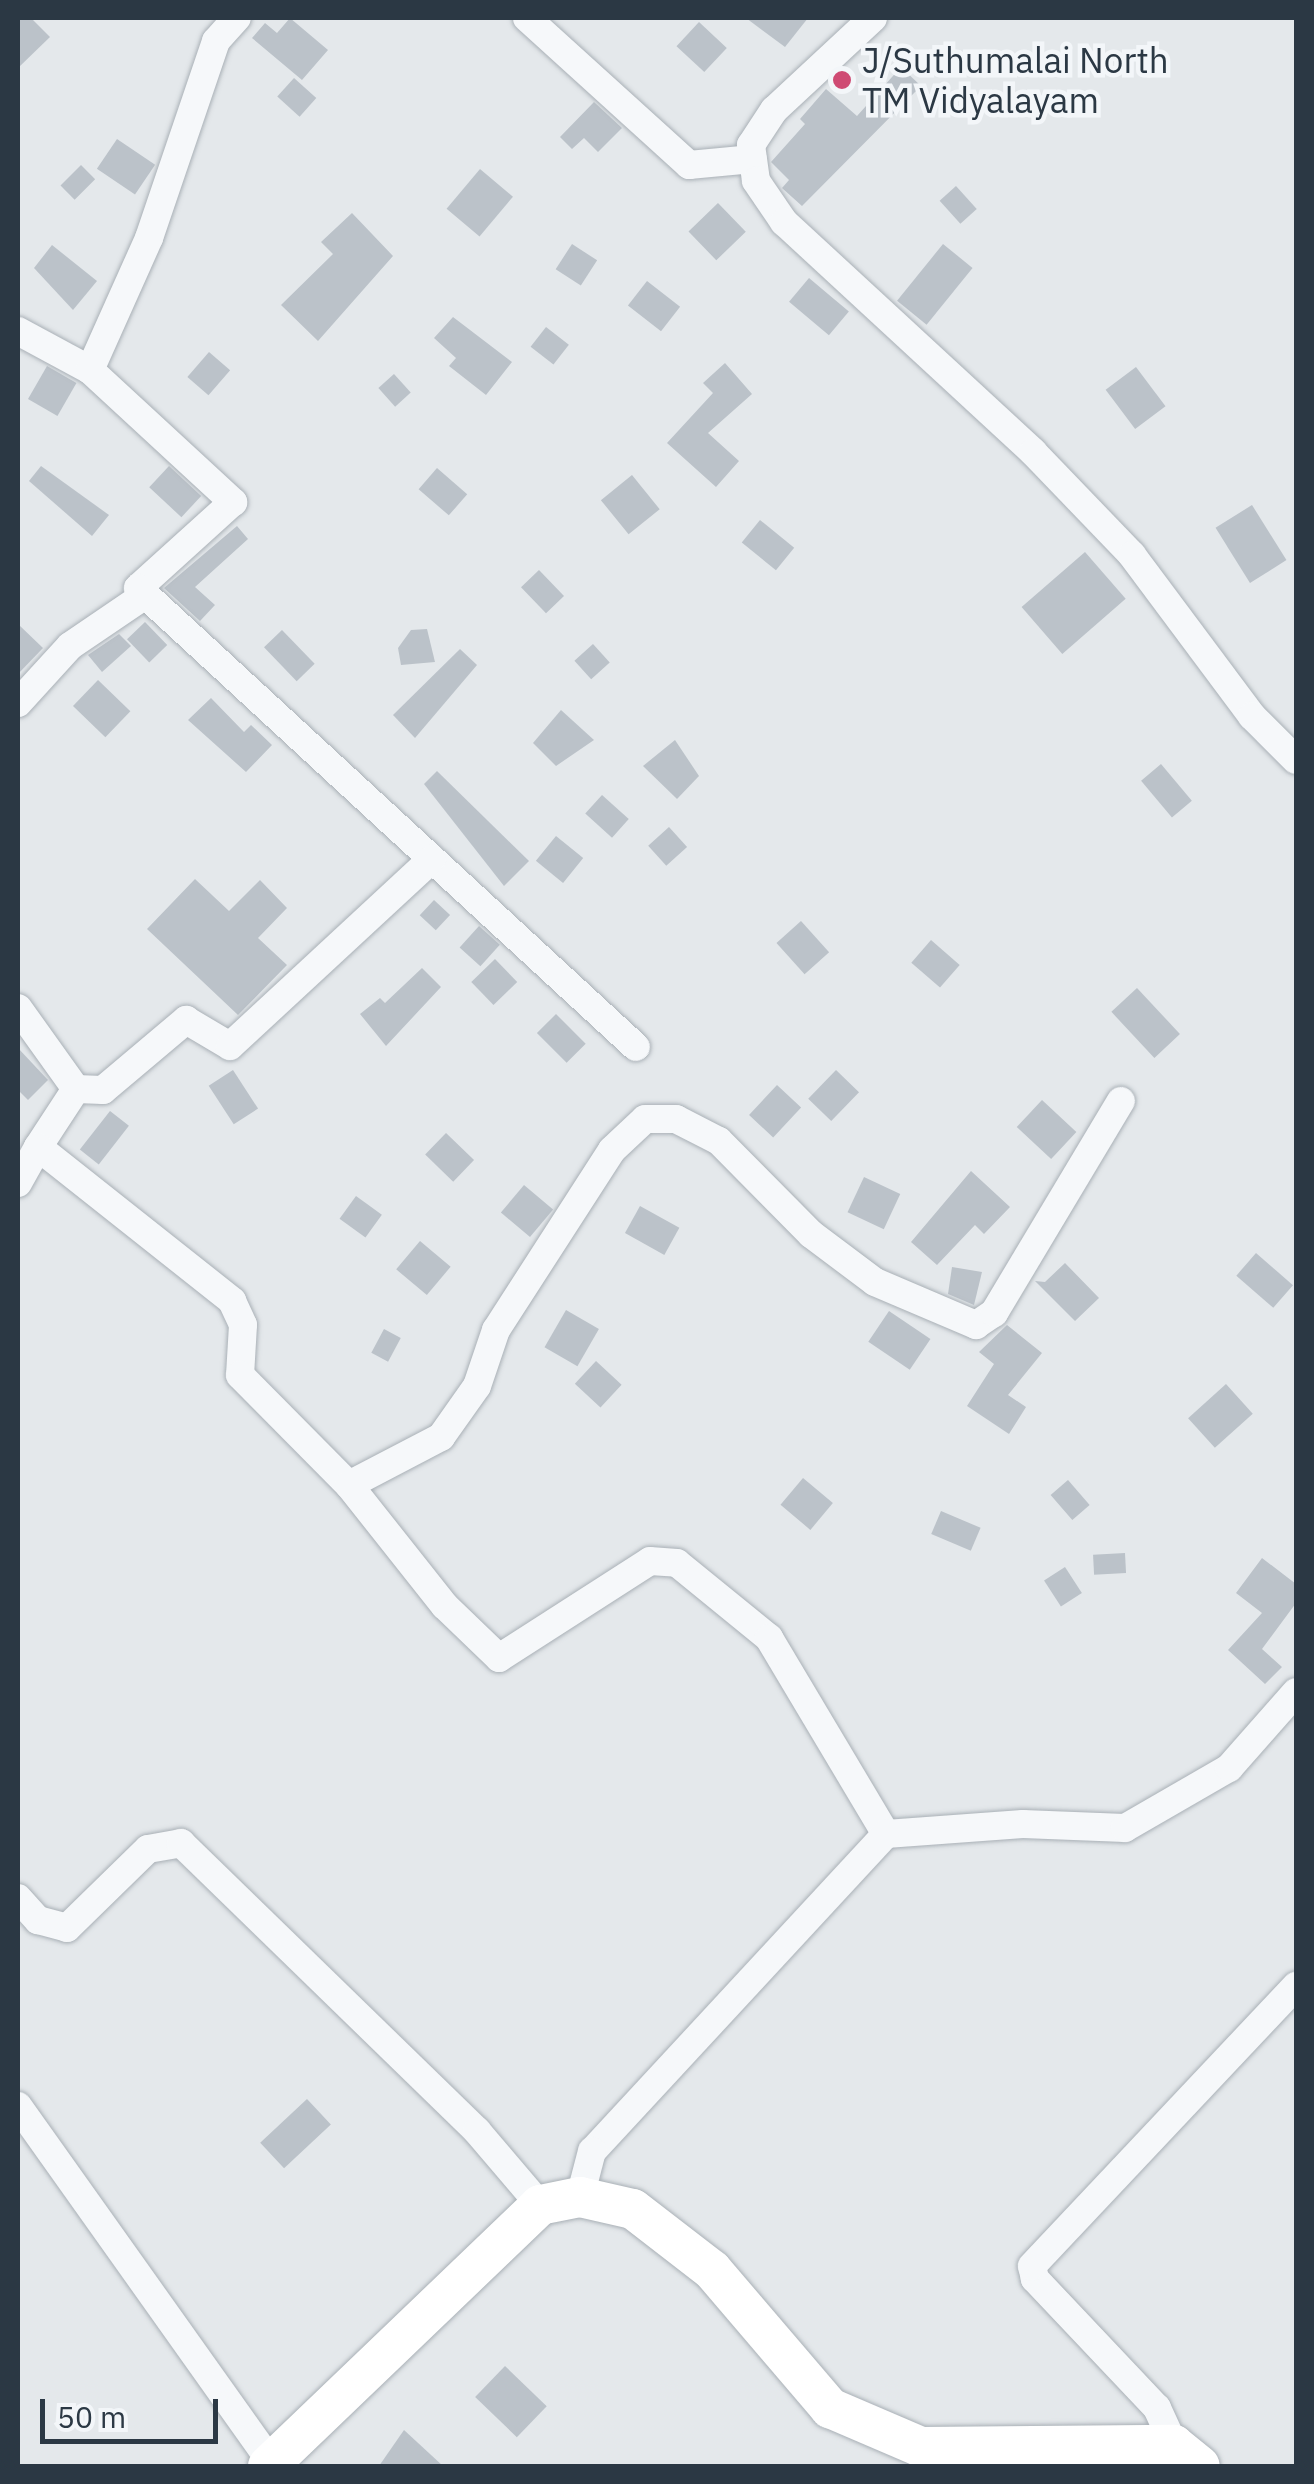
<!DOCTYPE html>
<style>
body{margin:0}
#map{position:relative;width:1314px;height:2484px;overflow:hidden;background:#e4e8eb;font-family:"IBM Plex Sans",sans-serif}
div>[style]{position:absolute}
.building>*{inset:0;background:#bbc2c9;transform-origin:0 0}
.roads{filter:drop-shadow(0 0 2px #a9b0b6) drop-shadow(0 0 2px #a9b0b6)}
.street>*{height:28px;margin:-14px;padding:0 14px;transform-origin:14px;border-radius:14px;background:#f6f8fa}
.secondary>*{height:40px;margin:-20px;padding:0 20px;transform-origin:20px;border-radius:20px;background:#fff}
.dots>*{width:28px;height:28px;translate:-50% -50%;box-sizing:border-box;border:5px solid #f3f6f9;border-radius:50%}
span{translate:-50% -50%;white-space:nowrap;text-align:center;line-height:1.15;-webkit-text-stroke:9px #f3f6f9;paint-order:stroke}
.poi-label{font-size:35px;color:#2b3844}
.left{translate:0 -50%;text-align:left}
.frame{position:absolute;inset:0;border:20px solid #2b3844;pointer-events:none}
.scale{position:absolute;left:40px;top:2399px;width:178px;height:45px;box-sizing:border-box;border:5px solid #2b3844;border-top:0;padding-left:12px;font-size:30px;line-height:35px;white-space:nowrap;color:#2b3844;-webkit-text-stroke:8px #f3f6f9;paint-order:stroke}
</style>
<div id="map">
<div class="building">
<i style="clip-path:polygon(18px 18px,31px 18px,50px 37px,18px 68px)"></i>
<i style="clip-path:polygon(290px 18px,328px 50px,302px 80px,252px 38px,265px 23px,277px 33px)"></i>
<i style="clip-path:polygon(746px 18px,808px 18px,785px 47px)"></i>
<i style="left:699px;top:22px;width:38px;height:33px;rotate:43deg"></i>
<i style="clip-path:polygon(901px 67px,921px 86px,802px 206px,782px 188px,789px 180px,771px 162px,805px 124px,800px 119px,826px 89px,857px 116px)"></i>
<i style="left:294px;top:78px;width:30px;height:25px;rotate:42deg"></i>
<i style="clip-path:polygon(594px 102px,622px 128px,598px 152px,584px 138px,572px 149px,560px 137px)"></i>
<i style="left:117px;top:139px;width:46px;height:36px;rotate:34deg"></i>
<i style="left:81px;top:165px;width:20px;height:29px;rotate:45deg"></i>
<i style="left:480px;top:169px;width:43px;height:52px;rotate:40deg"></i>
<i style="left:956px;top:186px;width:31px;height:22px;rotate:48deg"></i>
<i style="left:718px;top:203px;width:40px;height:41px;rotate:46deg"></i>
<i style="clip-path:polygon(352px 213px,393px 256px,318px 341px,281px 305px,333px 254px,321px 242px)"></i>
<i style="left:572px;top:244px;width:30px;height:30px;rotate:33deg"></i>
<i style="left:943px;top:244px;width:38px;height:73px;rotate:39deg"></i>
<i style="clip-path:polygon(52px 245px,97px 281px,73px 310px,34px 268px)"></i>
<i style="left:809px;top:278px;width:52px;height:31px;rotate:40deg"></i>
<i style="left:647px;top:281px;width:42px;height:31px;rotate:38deg"></i>
<i style="clip-path:polygon(453px 317px,512px 362px,486px 395px,449px 366px,456px 358px,434px 338px)"></i>
<i style="left:546px;top:327px;width:29px;height:25px;rotate:38deg"></i>
<i style="left:209px;top:352px;width:28px;height:33px;rotate:41deg"></i>
<i style="clip-path:polygon(725px 363px,752px 394px,708px 433px,739px 461px,716px 487px,667px 443px,713px 393px,703px 383px)"></i>
<i style="left:47px;top:366px;width:34px;height:38px;rotate:30deg"></i>
<i style="left:1136px;top:367px;width:49px;height:38px;rotate:53deg"></i>
<i style="left:394px;top:374px;width:25px;height:21px;rotate:48deg"></i>
<i style="clip-path:polygon(41px 466px,109px 515px,92px 536px,29px 481px)"></i>
<i style="left:169px;top:466px;width:44px;height:29px;rotate:43deg"></i>
<i style="left:437px;top:468px;width:40px;height:28px;rotate:41deg"></i>
<i style="left:632px;top:475px;width:44px;height:40px;rotate:51deg"></i>
<i style="left:1252px;top:505px;width:65px;height:43px;rotate:58deg"></i>
<i style="left:760px;top:520px;width:44px;height:29px;rotate:39deg"></i>
<i style="clip-path:polygon(237px 526px,248px 539px,195px 587px,215px 605px,200px 621px,164px 588px)"></i>
<i style="left:1085px;top:552px;width:62px;height:84px;rotate:49deg"></i>
<i style="left:539px;top:570px;width:36px;height:25px;rotate:46deg"></i>
<i style="left:145px;top:622px;width:32px;height:25px;rotate:46deg"></i>
<i style="clip-path:polygon(18px 624px,43px 648px,18px 674px)"></i>
<i style="clip-path:polygon(427px 629px,435px 662px,401px 665px,398px 648px,411px 630px)"></i>
<i style="left:282px;top:630px;width:47px;height:25px;rotate:46deg"></i>
<i style="clip-path:polygon(119px 634px,131px 646px,102px 672px,88px 655px)"></i>
<i style="left:593px;top:644px;width:25px;height:25px;rotate:48deg"></i>
<i style="clip-path:polygon(460px 649px,477px 665px,415px 738px,393px 715px)"></i>
<i style="left:98px;top:680px;width:45px;height:36px;rotate:44deg"></i>
<i style="clip-path:polygon(211px 698px,244px 732px,251px 725px,272px 745px,246px 772px,188px 720px)"></i>
<i style="clip-path:polygon(561px 710px,594px 740px,556px 766px,533px 743px)"></i>
<i style="clip-path:polygon(675px 740px,699px 776px,677px 799px,643px 766px)"></i>
<i style="left:1161px;top:764px;width:48px;height:26px;rotate:50deg"></i>
<i style="clip-path:polygon(437px 771px,529px 861px,504px 886px,424px 784px)"></i>
<i style="left:602px;top:795px;width:36px;height:25px;rotate:42deg"></i>
<i style="left:669px;top:827px;width:27px;height:28px;rotate:48deg"></i>
<i style="left:556px;top:836px;width:35px;height:32px;rotate:39deg"></i>
<i style="clip-path:polygon(195px 879px,229px 911px,260px 880px,287px 908px,258px 938px,287px 965px,238px 1015px,147px 929px)"></i>
<i style="left:434px;top:900px;width:22px;height:21px;rotate:43deg"></i>
<i style="left:801px;top:921px;width:42px;height:33px;rotate:48deg"></i>
<i style="left:479px;top:926px;width:28px;height:29px;rotate:42deg"></i>
<i style="left:931px;top:940px;width:38px;height:30px;rotate:41deg"></i>
<i style="left:495px;top:959px;width:32px;height:33px;rotate:46deg"></i>
<i style="clip-path:polygon(422px 968px,441px 987px,386px 1046px,360px 1014px,380px 998px,385px 1003px)"></i>
<i style="left:1137px;top:988px;width:63px;height:35px;rotate:47deg"></i>
<i style="left:556px;top:1014px;width:42px;height:27px;rotate:45deg"></i>
<i style="clip-path:polygon(18px 1048px,48px 1080px,28px 1100px,18px 1090px)"></i>
<i style="left:233px;top:1070px;width:46px;height:29px;rotate:57deg"></i>
<i style="left:836px;top:1070px;width:32px;height:40px;rotate:44deg"></i>
<i style="left:777px;top:1085px;width:33px;height:41px;rotate:43deg"></i>
<i style="left:1042px;top:1100px;width:47px;height:37px;rotate:43deg"></i>
<i style="left:110px;top:1111px;width:24px;height:49px;rotate:38deg"></i>
<i style="left:446px;top:1133px;width:39px;height:30px;rotate:44deg"></i>
<i style="clip-path:polygon(971px 1171px,1010px 1207px,984px 1234px,975px 1225px,937px 1265px,911px 1242px)"></i>
<i style="left:864px;top:1177px;width:40px;height:39px;rotate:25deg"></i>
<i style="left:524px;top:1185px;width:38px;height:36px;rotate:40deg"></i>
<i style="left:356px;top:1196px;width:32px;height:28px;rotate:36deg"></i>
<i style="left:640px;top:1206px;width:45px;height:31px;rotate:29deg"></i>
<i style="left:420px;top:1241px;width:40px;height:37px;rotate:40deg"></i>
<i style="left:1256px;top:1253px;width:49px;height:30px;rotate:41deg"></i>
<i style="clip-path:polygon(1065px 1263px,1099px 1298px,1075px 1321px,1035px 1281px,1045px 1282px)"></i>
<i style="clip-path:polygon(952px 1267px,982px 1272px,974px 1305px,948px 1294px)"></i>
<i style="left:566px;top:1310px;width:38px;height:43px;rotate:30deg"></i>
<i style="left:889px;top:1311px;width:50px;height:37px;rotate:34deg"></i>
<i style="clip-path:polygon(1007px 1325px,1042px 1353px,1008px 1395px,1026px 1407px,1009px 1434px,967px 1406px,994px 1364px,979px 1352px)"></i>
<i style="left:384px;top:1329px;width:19px;height:27px;rotate:28deg"></i>
<i style="left:596px;top:1361px;width:35px;height:31px;rotate:43deg"></i>
<i style="left:1226px;top:1384px;width:40px;height:51px;rotate:48deg"></i>
<i style="left:803px;top:1478px;width:39px;height:35px;rotate:40deg"></i>
<i style="left:1068px;top:1480px;width:33px;height:23px;rotate:49deg"></i>
<i style="left:941px;top:1511px;width:43px;height:25px;rotate:23deg"></i>
<i style="left:1125px;top:1553px;width:20px;height:32px;rotate:87deg"></i>
<i style="clip-path:polygon(1262px 1558px,1296px 1584px,1296px 1603px,1262px 1649px,1282px 1667px,1265px 1684px,1228px 1650px,1262px 1613px,1236px 1593px)"></i>
<i style="left:1065px;top:1567px;width:31px;height:25px;rotate:57deg"></i>
<i style="left:307px;top:2099px;width:35px;height:64px;rotate:47deg"></i>
<i style="left:505px;top:2366px;width:58px;height:43px;rotate:44deg"></i>
<i style="clip-path:polygon(404px 2430px,443px 2466px,379px 2466px)"></i>
</div>
<div class="roads">
<div class="street">
<i style="left:527px;top:18px;width:219px;rotate:42.2deg"></i>
<i style="left:689px;top:165px;width:64px;rotate:-5.4deg"></i>
<i style="left:873px;top:18px;width:135px;rotate:137.1deg"></i>
<i style="left:774px;top:110px;width:42px;rotate:123.3deg"></i>
<i style="left:751px;top:145px;width:36px;rotate:82deg"></i>
<i style="left:756px;top:181px;width:50px;rotate:55.7deg"></i>
<i style="left:784px;top:222px;width:339px;rotate:42.7deg"></i>
<i style="left:1033px;top:452px;width:143px;rotate:46.1deg"></i>
<i style="left:1132px;top:555px;width:201px;rotate:53.3deg"></i>
<i style="left:1252px;top:716px;width:62px;rotate:45deg"></i>
<i style="left:18px;top:331px;width:82px;rotate:28.4deg"></i>
<i style="left:90px;top:370px;width:195px;rotate:42.7deg"></i>
<i style="left:233px;top:502px;width:128px;rotate:137.8deg"></i>
<i style="left:138px;top:588px;width:677px;rotate:42.67deg"></i>
<i style="left:90px;top:370px;width:145px;rotate:-65.9deg"></i>
<i style="left:149px;top:238px;width:208px;rotate:-71.2deg"></i>
<i style="left:216px;top:41px;width:31px;rotate:-48deg"></i>
<i style="left:18px;top:703px;width:77px;rotate:-47.6deg"></i>
<i style="left:70px;top:646px;width:91px;rotate:-34.2deg"></i>
<i style="left:18px;top:1008px;width:100px;rotate:54.4deg"></i>
<i style="left:76px;top:1089px;width:69px;rotate:123.2deg"></i>
<i style="left:38px;top:1147px;width:248px;rotate:38.4deg"></i>
<i style="left:232px;top:1301px;width:26px;rotate:65deg"></i>
<i style="left:243px;top:1325px;width:50px;rotate:93.4deg"></i>
<i style="left:240px;top:1375px;width:155px;rotate:45.3deg"></i>
<i style="left:349px;top:1485px;width:154px;rotate:51.6deg"></i>
<i style="left:445px;top:1606px;width:75px;rotate:43.9deg"></i>
<i style="left:499px;top:1658px;width:179px;rotate:-32.7deg"></i>
<i style="left:650px;top:1561px;width:27px;rotate:4deg"></i>
<i style="left:677px;top:1563px;width:119px;rotate:39.2deg"></i>
<i style="left:769px;top:1638px;width:228px;rotate:59.2deg"></i>
<i style="left:886px;top:1834px;width:432px;rotate:132.8deg"></i>
<i style="left:592px;top:2151px;width:48px;rotate:104.6deg"></i>
<i style="left:76px;top:1089px;width:27px;rotate:2deg"></i>
<i style="left:103px;top:1090px;width:109px;rotate:-40.1deg"></i>
<i style="left:186px;top:1020px;width:51px;rotate:30.6deg"></i>
<i style="left:230px;top:1046px;width:275px;rotate:-42.8deg"></i>
<i style="left:18px;top:1183px;width:41px;rotate:-60.9deg"></i>
<i style="left:349px;top:1485px;width:104px;rotate:-27.6deg"></i>
<i style="left:441px;top:1437px;width:62px;rotate:-54.8deg"></i>
<i style="left:477px;top:1386px;width:59px;rotate:-71.3deg"></i>
<i style="left:496px;top:1330px;width:214px;rotate:-57.2deg"></i>
<i style="left:612px;top:1150px;width:45px;rotate:-43.2deg"></i>
<i style="left:645px;top:1119px;width:31px"></i>
<i style="left:676px;top:1119px;width:48px;rotate:27.1deg"></i>
<i style="left:719px;top:1141px;width:131px;rotate:45.3deg"></i>
<i style="left:811px;top:1234px;width:80px;rotate:36.9deg"></i>
<i style="left:875px;top:1282px;width:110px;rotate:23.1deg"></i>
<i style="left:976px;top:1325px;width:22px;rotate:-34deg"></i>
<i style="left:994px;top:1313px;width:247px;rotate:-59.1deg"></i>
<i style="left:886px;top:1834px;width:137px;rotate:-4.2deg"></i>
<i style="left:1023px;top:1824px;width:102px;rotate:2.2deg"></i>
<i style="left:1125px;top:1828px;width:120px;rotate:-30deg"></i>
<i style="left:1229px;top:1768px;width:101px;rotate:-48.6deg"></i>
<i style="left:18px;top:1898px;width:30px;rotate:48deg"></i>
<i style="left:38px;top:1920px;width:30px;rotate:15deg"></i>
<i style="left:67px;top:1928px;width:113px;rotate:-44.3deg"></i>
<i style="left:148px;top:1849px;width:34px;rotate:-10deg"></i>
<i style="left:181px;top:1843px;width:413px;rotate:44.2deg"></i>
<i style="left:477px;top:2131px;width:97px;rotate:49.6deg"></i>
<i style="left:18px;top:2106px;width:438px;rotate:54.6deg"></i>
<i style="left:1174px;top:2445px;width:41px;rotate:-114.7deg"></i>
<i style="left:1157px;top:2408px;width:178px;rotate:-133.4deg"></i>
<i style="left:1035px;top:2279px;width:13px;rotate:-103deg"></i>
<i style="left:1032px;top:2266px;width:385px;rotate:-46.7deg"></i>
</div>
<div class="secondary">
<i style="left:268px;top:2466px;width:377px;rotate:-43.8deg"></i>
<i style="left:540px;top:2205px;width:41px;rotate:-11.3deg"></i>
<i style="left:580px;top:2197px;width:54px;rotate:12.8deg"></i>
<i style="left:633px;top:2209px;width:100px;rotate:37.7deg"></i>
<i style="left:712px;top:2270px;width:182px;rotate:49.5deg"></i>
<i style="left:830px;top:2408px;width:99px;rotate:23.2deg"></i>
<i style="left:921px;top:2447px;width:253px;rotate:-0.5deg"></i>
<i style="left:1174px;top:2445px;width:33px;rotate:39deg"></i>
</div>
</div>
<div class="dots">
<i style="left:842px;top:80px;background:#cf4a73"></i>
</div>
<div class="poi-label">
<span class="left" style="left:862px;top:80px">J/Suthumalai North<br>TM Vidyalayam</span>
</div>
<div class="frame"></div>
<div class="scale">50 m</div>
</div>
